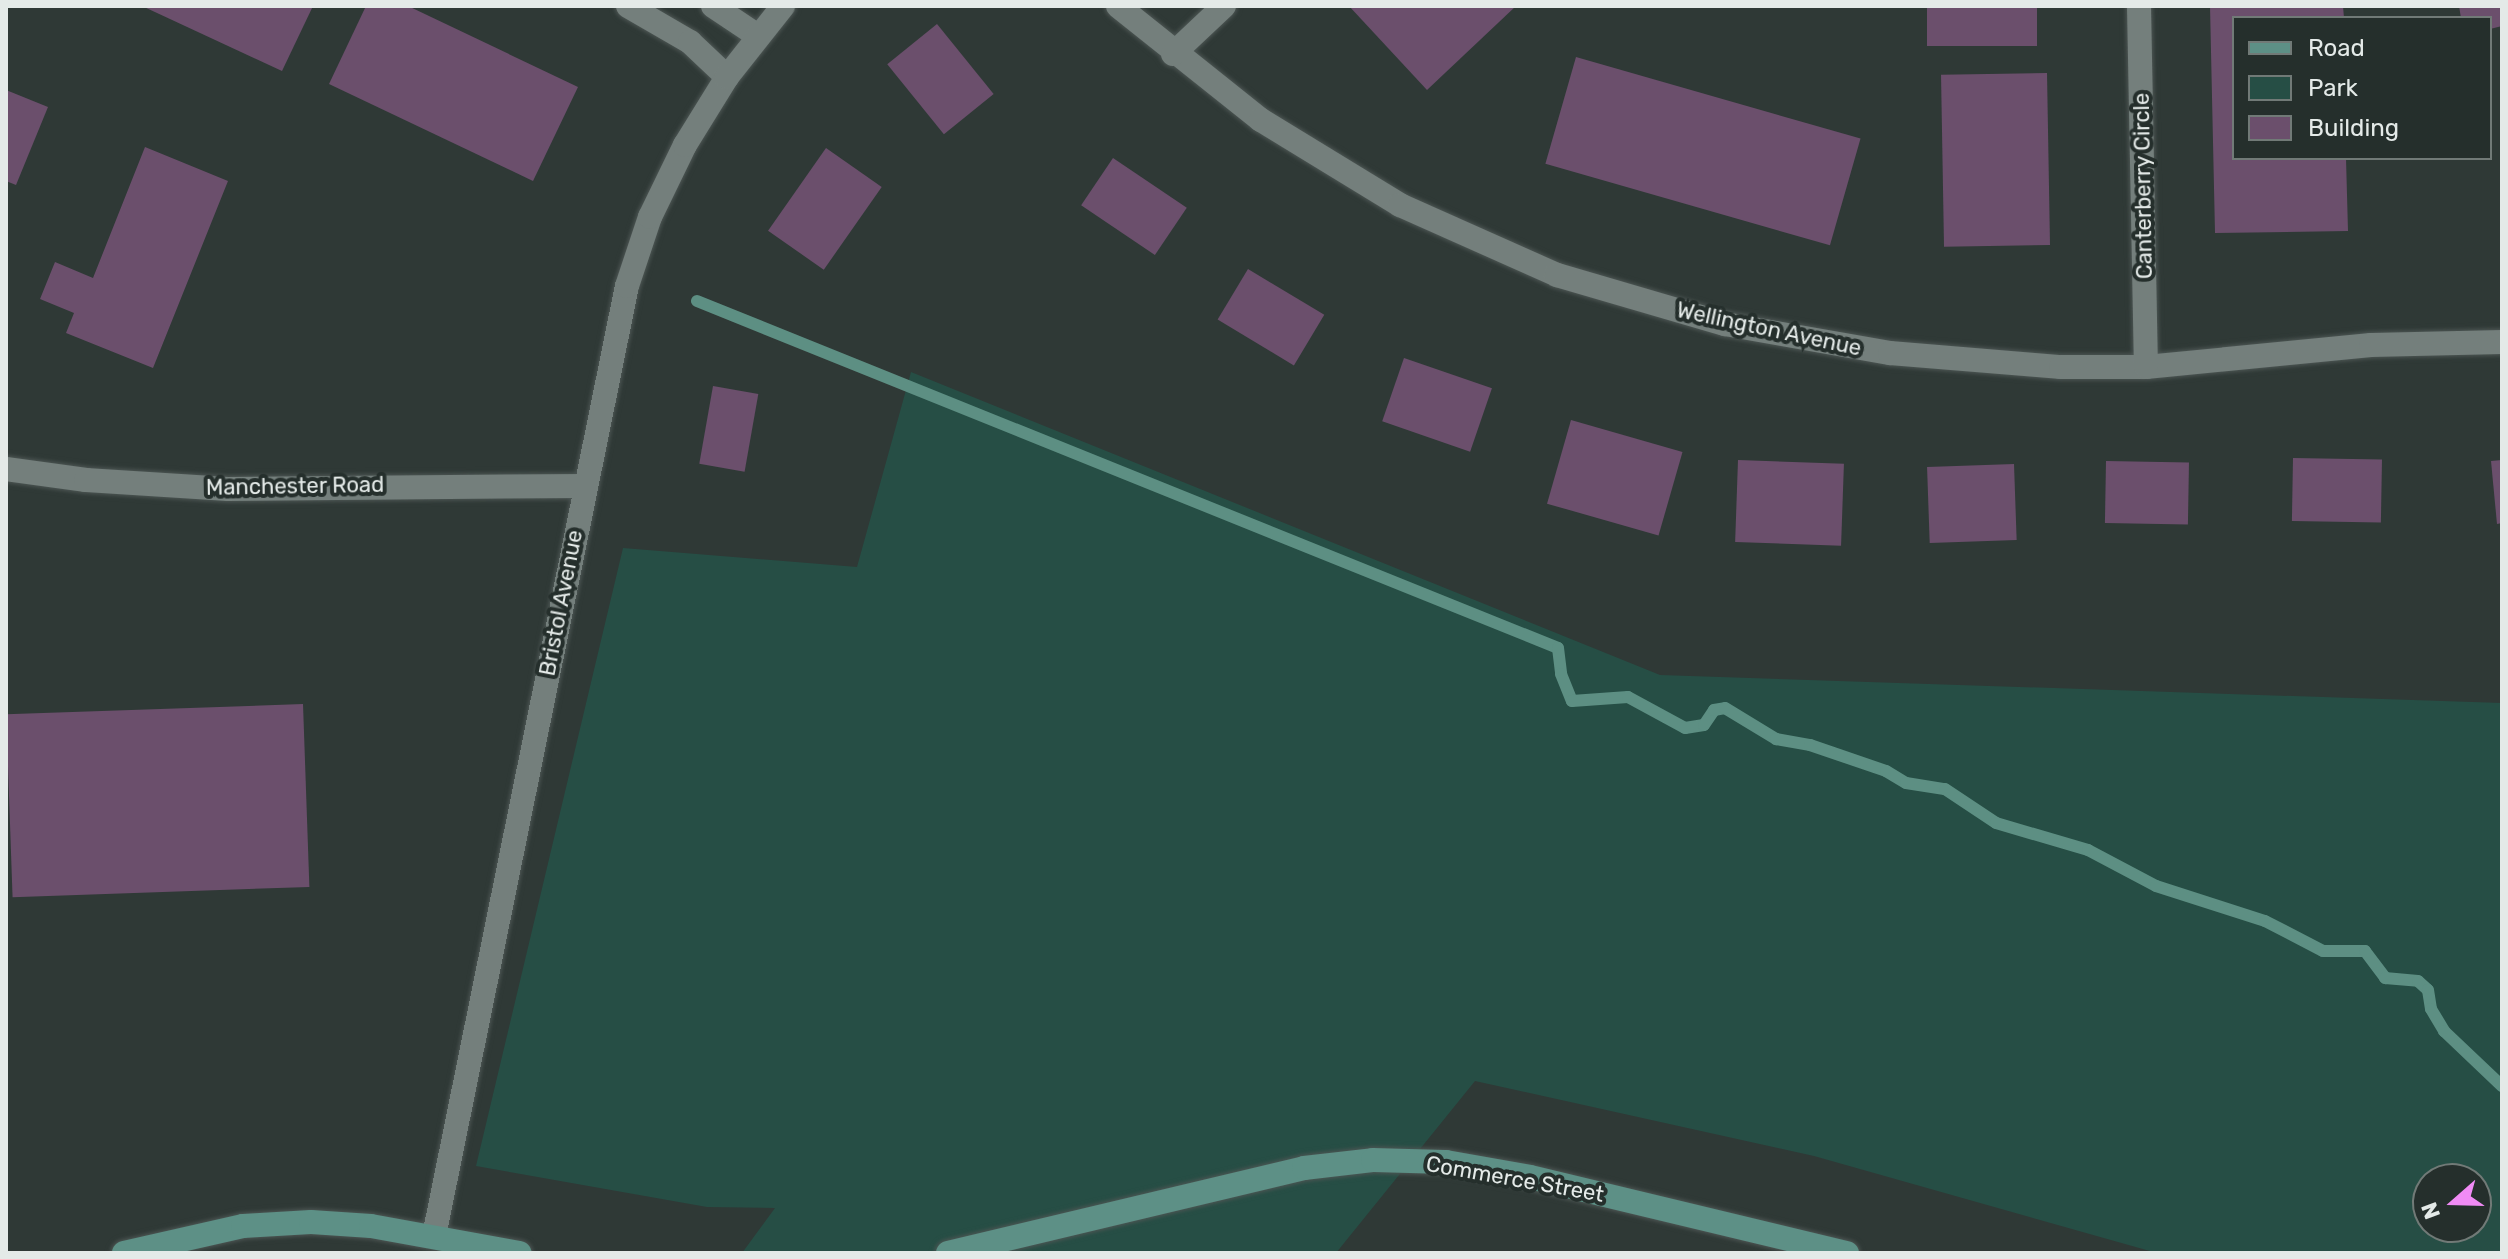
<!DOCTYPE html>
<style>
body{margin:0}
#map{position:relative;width:2508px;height:1259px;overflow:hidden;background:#2f3936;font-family:Rubik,sans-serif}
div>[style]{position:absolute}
.green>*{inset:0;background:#264e45}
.stream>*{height:12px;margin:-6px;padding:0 6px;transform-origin:6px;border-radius:6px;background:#5d8f83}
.building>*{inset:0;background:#6b4f6c;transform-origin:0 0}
.roads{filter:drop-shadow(0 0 2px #4c5553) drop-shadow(0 0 2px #4c5553)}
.street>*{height:24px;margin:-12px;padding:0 12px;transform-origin:12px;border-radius:12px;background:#747f7c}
.secondary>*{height:24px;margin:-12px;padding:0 12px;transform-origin:12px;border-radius:12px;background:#5d9086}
span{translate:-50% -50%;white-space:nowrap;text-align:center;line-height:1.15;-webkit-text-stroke:8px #252f2c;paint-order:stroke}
.street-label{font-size:22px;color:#e4eae8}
.frame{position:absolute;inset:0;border:8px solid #e4eae8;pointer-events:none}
.legend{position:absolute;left:2232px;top:16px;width:260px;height:144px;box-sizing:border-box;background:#252f2c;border:2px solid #717a77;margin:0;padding:10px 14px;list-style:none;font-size:24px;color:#e4eae8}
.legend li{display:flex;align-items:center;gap:16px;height:40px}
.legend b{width:40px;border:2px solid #717a77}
.north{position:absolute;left:2412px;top:1163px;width:80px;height:80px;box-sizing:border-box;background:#252f2c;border:2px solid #717a77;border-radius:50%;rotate:250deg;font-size:22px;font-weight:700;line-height:32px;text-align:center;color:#e4eae8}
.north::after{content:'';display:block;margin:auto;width:28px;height:36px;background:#f08bf5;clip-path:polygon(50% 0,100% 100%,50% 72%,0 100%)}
</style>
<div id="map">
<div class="green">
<i style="clip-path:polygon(evenodd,911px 372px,1660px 675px,2502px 703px,2502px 1253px,2157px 1253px,1814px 1156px,1475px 1081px,1336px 1253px,742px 1253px,775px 1208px,707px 1207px,476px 1166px,623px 548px,857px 567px,911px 372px,2428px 1179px,2476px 1179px,2476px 1227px,2428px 1227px,2428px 1179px)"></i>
</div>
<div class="stream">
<i style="left:697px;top:301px;width:928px;rotate:21.95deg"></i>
<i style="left:1558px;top:648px;width:26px;rotate:83deg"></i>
<i style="left:1561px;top:674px;width:29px;rotate:68deg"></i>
<i style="left:1572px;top:701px;width:56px;rotate:-4.1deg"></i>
<i style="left:1628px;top:697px;width:65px;rotate:28.5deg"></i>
<i style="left:1685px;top:728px;width:19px;rotate:-9deg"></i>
<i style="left:1704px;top:725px;width:18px;rotate:-56deg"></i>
<i style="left:1714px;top:710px;width:11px;rotate:-10deg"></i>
<i style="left:1725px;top:708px;width:60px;rotate:31.3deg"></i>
<i style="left:1776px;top:739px;width:35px;rotate:10deg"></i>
<i style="left:1810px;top:745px;width:80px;rotate:18.9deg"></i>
<i style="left:1886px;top:771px;width:23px;rotate:31deg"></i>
<i style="left:1906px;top:783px;width:39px;rotate:9deg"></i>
<i style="left:1945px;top:789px;width:61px;rotate:33.7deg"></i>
<i style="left:1996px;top:823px;width:96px;rotate:16.4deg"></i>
<i style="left:2088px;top:850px;width:77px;rotate:27.9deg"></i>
<i style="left:2156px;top:886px;width:114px;rotate:17.8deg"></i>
<i style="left:2265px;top:921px;width:65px;rotate:27.3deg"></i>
<i style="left:2323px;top:951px;width:42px"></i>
<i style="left:2365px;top:951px;width:34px;rotate:53deg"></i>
<i style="left:2385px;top:978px;width:33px;rotate:5deg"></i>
<i style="left:2418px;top:981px;width:13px;rotate:42deg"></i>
<i style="left:2428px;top:990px;width:19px;rotate:81deg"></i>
<i style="left:2431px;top:1009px;width:26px;rotate:59deg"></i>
<i style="left:2444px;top:1031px;width:80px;rotate:43.5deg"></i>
</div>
<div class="building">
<i style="clip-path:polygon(142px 6px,313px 6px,282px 71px)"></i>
<i style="clip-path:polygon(366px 6px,408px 6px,578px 87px,533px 181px,329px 84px)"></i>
<i style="clip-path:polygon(1349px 6px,1516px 6px,1427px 90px)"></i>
<i style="left:1927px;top:6px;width:110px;height:40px"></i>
<i style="clip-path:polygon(2210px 6px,2343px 6px,2344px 18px,2234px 18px,2234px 158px,2346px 158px,2348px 231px,2215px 233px)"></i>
<i style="clip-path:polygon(2459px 6px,2502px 6px,2502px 26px,2490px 29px,2490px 18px,2461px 18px)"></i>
<i style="left:937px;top:24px;width:90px;height:64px;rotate:51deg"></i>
<i style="left:1576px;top:57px;width:296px;height:111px;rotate:16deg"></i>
<i style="left:2047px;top:73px;width:172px;height:106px;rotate:89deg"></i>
<i style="clip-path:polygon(6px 90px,48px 107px,16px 185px,6px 181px)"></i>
<i style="clip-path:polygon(145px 147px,228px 181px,153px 368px,66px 333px,74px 313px,40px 299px,55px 262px,93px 278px)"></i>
<i style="left:826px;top:148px;width:68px;height:101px;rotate:35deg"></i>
<i style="left:1113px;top:158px;width:89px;height:57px;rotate:34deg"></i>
<i style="left:1248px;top:269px;width:89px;height:59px;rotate:31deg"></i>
<i style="left:1404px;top:358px;width:93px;height:67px;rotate:19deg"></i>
<i style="left:713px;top:386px;width:46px;height:79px;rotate:10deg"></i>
<i style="left:1571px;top:420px;width:116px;height:87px;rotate:16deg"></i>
<i style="left:2293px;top:458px;width:89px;height:63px;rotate:1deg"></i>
<i style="left:1738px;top:460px;width:106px;height:82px;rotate:2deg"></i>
<i style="clip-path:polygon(2502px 460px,2502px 523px,2497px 524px,2491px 461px)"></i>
<i style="left:2106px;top:461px;width:83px;height:62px;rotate:1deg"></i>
<i style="left:2014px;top:464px;width:76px;height:87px;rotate:88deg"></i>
<i style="left:303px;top:704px;width:183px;height:297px;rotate:88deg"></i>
</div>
<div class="roads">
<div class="street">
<i style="left:628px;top:6px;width:72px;rotate:30.1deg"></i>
<i style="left:690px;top:42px;width:51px;rotate:43.4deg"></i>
<i style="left:713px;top:6px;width:54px;rotate:33.7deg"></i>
<i style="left:1118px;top:6px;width:183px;rotate:38.6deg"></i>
<i style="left:1261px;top:120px;width:163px;rotate:31.4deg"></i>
<i style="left:1400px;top:205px;width:172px;rotate:24deg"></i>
<i style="left:1557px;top:275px;width:175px;rotate:16.3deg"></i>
<i style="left:1725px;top:324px;width:168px;rotate:10deg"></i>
<i style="left:1890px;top:353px;width:172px;rotate:4.7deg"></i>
<i style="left:2061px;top:367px;width:85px"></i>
<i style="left:2146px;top:367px;width:226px;rotate:-5.6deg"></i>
<i style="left:2371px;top:345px;width:131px;rotate:-1.3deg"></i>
<i style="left:2139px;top:6px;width:361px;rotate:88.9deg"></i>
<i style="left:1173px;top:54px;width:70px;rotate:-43.3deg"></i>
<i style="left:6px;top:469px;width:81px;rotate:7.8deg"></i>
<i style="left:86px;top:480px;width:142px;rotate:3.6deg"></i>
<i style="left:228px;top:489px;width:357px;rotate:-0.5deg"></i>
<i style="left:434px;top:1236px;width:969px;rotate:-78.52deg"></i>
<i style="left:627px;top:286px;width:73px;rotate:-71.6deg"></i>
<i style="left:650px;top:217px;width:80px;rotate:-64.1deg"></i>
<i style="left:685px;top:145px;width:80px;rotate:-58.3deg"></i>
<i style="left:727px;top:77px;width:90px;rotate:-51.7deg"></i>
</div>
<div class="secondary">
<i style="left:124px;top:1253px;width:122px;rotate:-12.8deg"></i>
<i style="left:243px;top:1226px;width:68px;rotate:-3.4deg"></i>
<i style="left:311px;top:1222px;width:60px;rotate:3.8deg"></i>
<i style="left:371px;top:1226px;width:151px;rotate:10.3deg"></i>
<i style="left:948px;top:1253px;width:366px;rotate:-13.4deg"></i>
<i style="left:1304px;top:1168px;width:69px;rotate:-6.6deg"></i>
<i style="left:1373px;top:1160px;width:73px;rotate:1.6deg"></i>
<i style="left:1446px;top:1162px;width:85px;rotate:10.1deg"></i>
<i style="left:1530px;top:1177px;width:326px;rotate:13.5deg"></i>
</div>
</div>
<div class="street-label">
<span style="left:2143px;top:186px;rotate:-91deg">Canterberry Circle</span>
<span style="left:1769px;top:329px;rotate:12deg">Wellington Avenue</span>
<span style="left:295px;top:486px;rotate:-1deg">Manchester Road</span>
<span style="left:561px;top:603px;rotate:-79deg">Bristol Avenue</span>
<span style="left:1515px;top:1179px;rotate:10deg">Commerce Street</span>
</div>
<div class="frame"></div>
<ul class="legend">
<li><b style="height:10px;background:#5d9086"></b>Road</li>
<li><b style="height:22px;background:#264e45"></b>Park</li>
<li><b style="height:22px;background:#6b4f6c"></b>Building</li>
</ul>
<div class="north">N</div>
</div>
